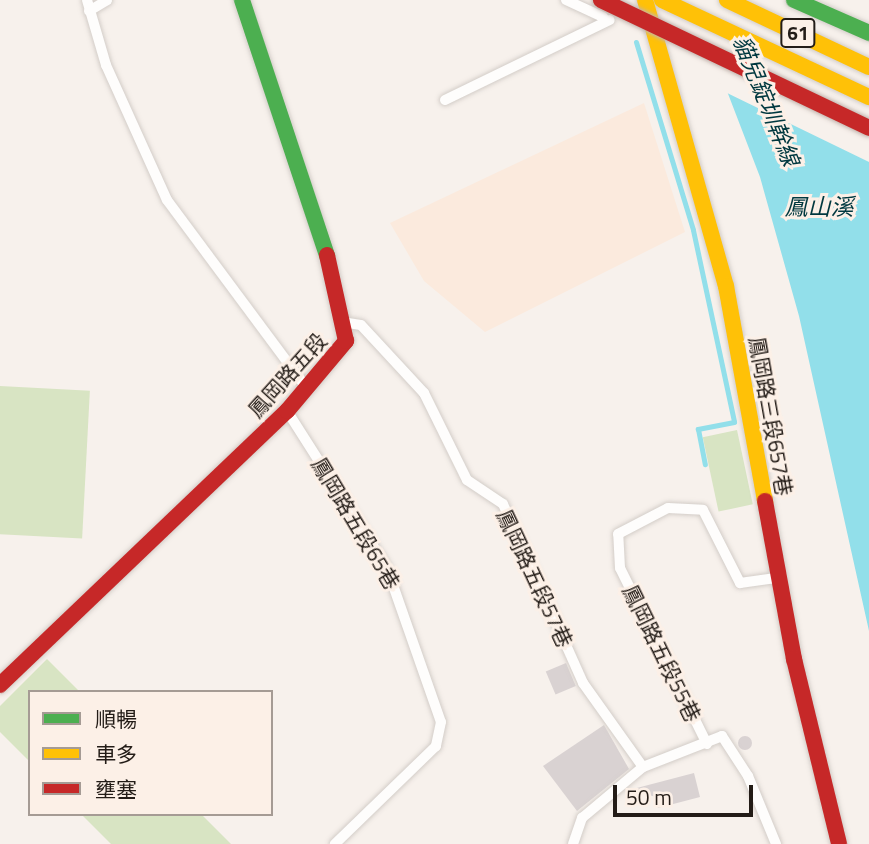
<!DOCTYPE html>
<meta charset="utf-8">
<style>
body{margin:0}
#map{position:relative;width:869px;height:844px;overflow:hidden;background:#f7f1ec;font-family:"Titillium Web","Noto Sans TC",sans-serif}
div>[style]{position:absolute}
.built>*{inset:0;background:#fbeadd}
.green>*{inset:0;background:#d8e4c3;transform-origin:0 0}
.water>*{inset:0;background:#92dfea}
.pier>*{inset:0;background:#f7f1ec}
.stream>*{height:5px;margin:-2.5px;padding:0 2.5px;transform-origin:2.5px;border-radius:2.5px;background:#92dfea}
.building>*{inset:0;background:#d9d2d2;transform-origin:0 0}
.round{border-radius:50%}
.roads{filter:drop-shadow(0 0 2px #d3cdc8) drop-shadow(0 0 2px #d3cdc8)}
.lane>*{height:10px;margin:-5px;padding:0 5px;transform-origin:5px;border-radius:5px;background:#fefdfc}
.fast>*{height:16px;margin:-8px;padding:0 8px;transform-origin:8px;border-radius:8px;background:#4caf50}
.slow>*{height:16px;margin:-8px;padding:0 8px;transform-origin:8px;border-radius:8px;background:#ffc107}
.jam>*{height:16px;margin:-8px;padding:0 8px;transform-origin:8px;border-radius:8px;background:#c62828}
.bridges{filter:drop-shadow(0 0 2px #c2b4ad) drop-shadow(0 0 2px #c2b4ad)}
.jam-bridge>*{height:16px;margin:-8px;padding:0 8px;transform-origin:8px;border-radius:8px;background:#c62828}
span{translate:-50% -50%;white-space:nowrap;text-align:center;line-height:1.15;-webkit-text-stroke:6px #fcf0e7;paint-order:stroke}
.shield-label span{padding:2px 5px;background:#fcf0e7;border:2px solid;border-radius:5px;-webkit-text-stroke-width:0}
.shield-label{font-size:19px;color:#231c17;font-weight:700}
.street-label{font-size:21px;color:#231c17}
.water-label{font-size:23px;color:#00383f;font-style:italic}
.legend{position:absolute;left:28px;top:690px;width:245px;height:126px;box-sizing:border-box;background:#fcf0e7;border:2px solid #a59b94;margin:0;padding:9px 12px;list-style:none;font-size:21px;color:#231c17}
.legend li{display:flex;align-items:center;gap:14px;height:35px}
.legend b{width:35px;border:2px solid #a59b94}
.scale{position:absolute;left:613px;top:785px;width:140px;height:32px;box-sizing:border-box;border:4px solid #231c17;border-top:0;padding-left:9px;font-size:21px;line-height:24px;white-space:nowrap;color:#231c17;-webkit-text-stroke:5px #fcf0e7;paint-order:stroke}
</style>
<div id="map">
<div class="built">
<i style="clip-path:polygon(644px 103px,685px 232px,485px 332px,424px 281px,390px 223px)"></i>
</div>
<div class="green">
<i style="left:0;top:386px;width:90px;height:148px;rotate:3deg"></i>
<i style="left:737px;top:430px;width:76px;height:35px;rotate:78deg"></i>
<i style="clip-path:polygon(47px 659px,80px 692px,30px 692px,30px 762px,0 732px,0 706px)"></i>
<i style="clip-path:polygon(81px 814px,201px 814px,231px 844px,111px 844px)"></i>
</div>
<div class="water">
<i style="clip-path:polygon(692px 0,789px 119px,869px 161px,869px 631px,799px 316px,760px 177px)"></i>
</div>
<div class="pier">
<i style="clip-path:polygon(689px 0,748px 0,792px 117px,869px 157px,869px 162px,723px 91px)"></i>
</div>
<div class="stream">
<i style="left:636px;top:42px;width:196px;rotate:73.1deg"></i>
<i style="left:693px;top:230px;width:196px;rotate:77.9deg"></i>
<i style="left:734px;top:422px;width:37px;rotate:169deg"></i>
<i style="left:698px;top:429px;width:36px;rotate:79deg"></i>
</div>
<div class="building">
<i style="left:566px;top:663px;width:25px;height:22px;rotate:67deg"></i>
<i style="clip-path:polygon(604px 725px,629px 769px,577px 811px,543px 766px)"></i>
<i class="round" style="left:738px;top:736px;width:14px;height:14px"></i>
<i style="clip-path:polygon(694px 773px,700px 797px,658px 808px,655px 797px,633px 789px)"></i>
</div>
<div class="roads">
<div class="lane">
<i style="left:87px;top:0;width:68px;rotate:73.7deg"></i>
<i style="left:106px;top:65px;width:148px;rotate:65.7deg"></i>
<i style="left:167px;top:200px;width:232px;rotate:53.4deg"></i>
<i style="left:566px;top:0;width:41px;rotate:24.7deg"></i>
<i style="left:89px;top:11px;width:21px;rotate:-31deg"></i>
<i style="left:445px;top:100px;width:183px;rotate:-25.9deg"></i>
<i style="left:348px;top:323px;width:13px;rotate:9deg"></i>
<i style="left:361px;top:325px;width:93px;rotate:47.2deg"></i>
<i style="left:424px;top:393px;width:97px;rotate:63.7deg"></i>
<i style="left:467px;top:480px;width:43px;rotate:33.7deg"></i>
<i style="left:503px;top:504px;width:196px;rotate:65.9deg"></i>
<i style="left:583px;top:683px;width:103px;rotate:54.5deg"></i>
<i style="left:289px;top:414px;width:183px;rotate:57.5deg"></i>
<i style="left:387px;top:568px;width:163px;rotate:70.7deg"></i>
<i style="left:441px;top:722px;width:25px;rotate:102deg"></i>
<i style="left:436px;top:746px;width:141px;rotate:135.9deg"></i>
<i style="left:707px;top:744px;width:196px;rotate:-116.3deg"></i>
<i style="left:620px;top:568px;width:34px;rotate:-93deg"></i>
<i style="left:618px;top:534px;width:56px;rotate:-27.5deg"></i>
<i style="left:668px;top:508px;width:35px;rotate:3deg"></i>
<i style="left:703px;top:510px;width:82px;rotate:63.1deg"></i>
<i style="left:740px;top:583px;width:36px;rotate:-8deg"></i>
<i style="left:573px;top:844px;width:28px;rotate:-71deg"></i>
<i style="left:582px;top:818px;width:80px;rotate:-39.9deg"></i>
<i style="left:643px;top:767px;width:85px;rotate:-21.4deg"></i>
<i style="left:722px;top:736px;width:48px;rotate:57deg"></i>
<i style="left:748px;top:776px;width:74px;rotate:67.6deg"></i>
</div>
<div class="fast">
<i style="left:242px;top:0;width:269px;rotate:71.6deg"></i>
<i style="left:794px;top:0;width:82px;rotate:23.7deg"></i>
</div>
<div class="slow">
<i style="left:645px;top:0;width:297px;rotate:74.2deg"></i>
<i style="left:726px;top:286px;width:219px;rotate:79.7deg"></i>
<i style="left:662px;top:0;width:229px;rotate:25.1deg"></i>
<i style="left:727px;top:0;width:157px;rotate:25.3deg"></i>
</div>
<div class="jam">
<i style="left:765px;top:501px;width:161px;rotate:79.6deg"></i>
<i style="left:794px;top:659px;width:190px;rotate:76.3deg"></i>
<i style="left:0;top:685px;width:397px;rotate:-43.7deg"></i>
<i style="left:287px;top:411px;width:92px;rotate:-49.9deg"></i>
<i style="left:346px;top:341px;width:88px;rotate:-102.5deg"></i>
</div>
</div>
<div class="bridges">
<div class="jam-bridge">
<i style="left:601px;top:0;width:297px;rotate:25.5deg"></i>
</div>
</div>
<div class="shield-label">
<span style="left:798px;top:33px">61</span>
</div>
<div class="street-label">
<span style="left:287px;top:375px;rotate:-48deg">鳳岡路五段</span>
<span style="left:771px;top:416px;rotate:80deg">鳳岡路三段657巷</span>
<span style="left:356px;top:523px;rotate:59deg">鳳岡路五段65巷</span>
<span style="left:535px;top:578px;rotate:65deg">鳳岡路五段57巷</span>
<span style="left:662px;top:653px;rotate:64deg">鳳岡路五段55巷</span>
</div>
<div class="water-label">
<span style="left:766px;top:101px;rotate:68deg">貓兒錠圳幹線</span>
<span style="left:819px;top:207px">鳳山溪</span>
</div>
<ul class="legend">
<li><b style="height:9px;background:#4caf50"></b>順暢</li>
<li><b style="height:9px;background:#ffc107"></b>車多</li>
<li><b style="height:9px;background:#c62828"></b>壅塞</li>
</ul>
<div class="scale">50 m</div>
</div>
